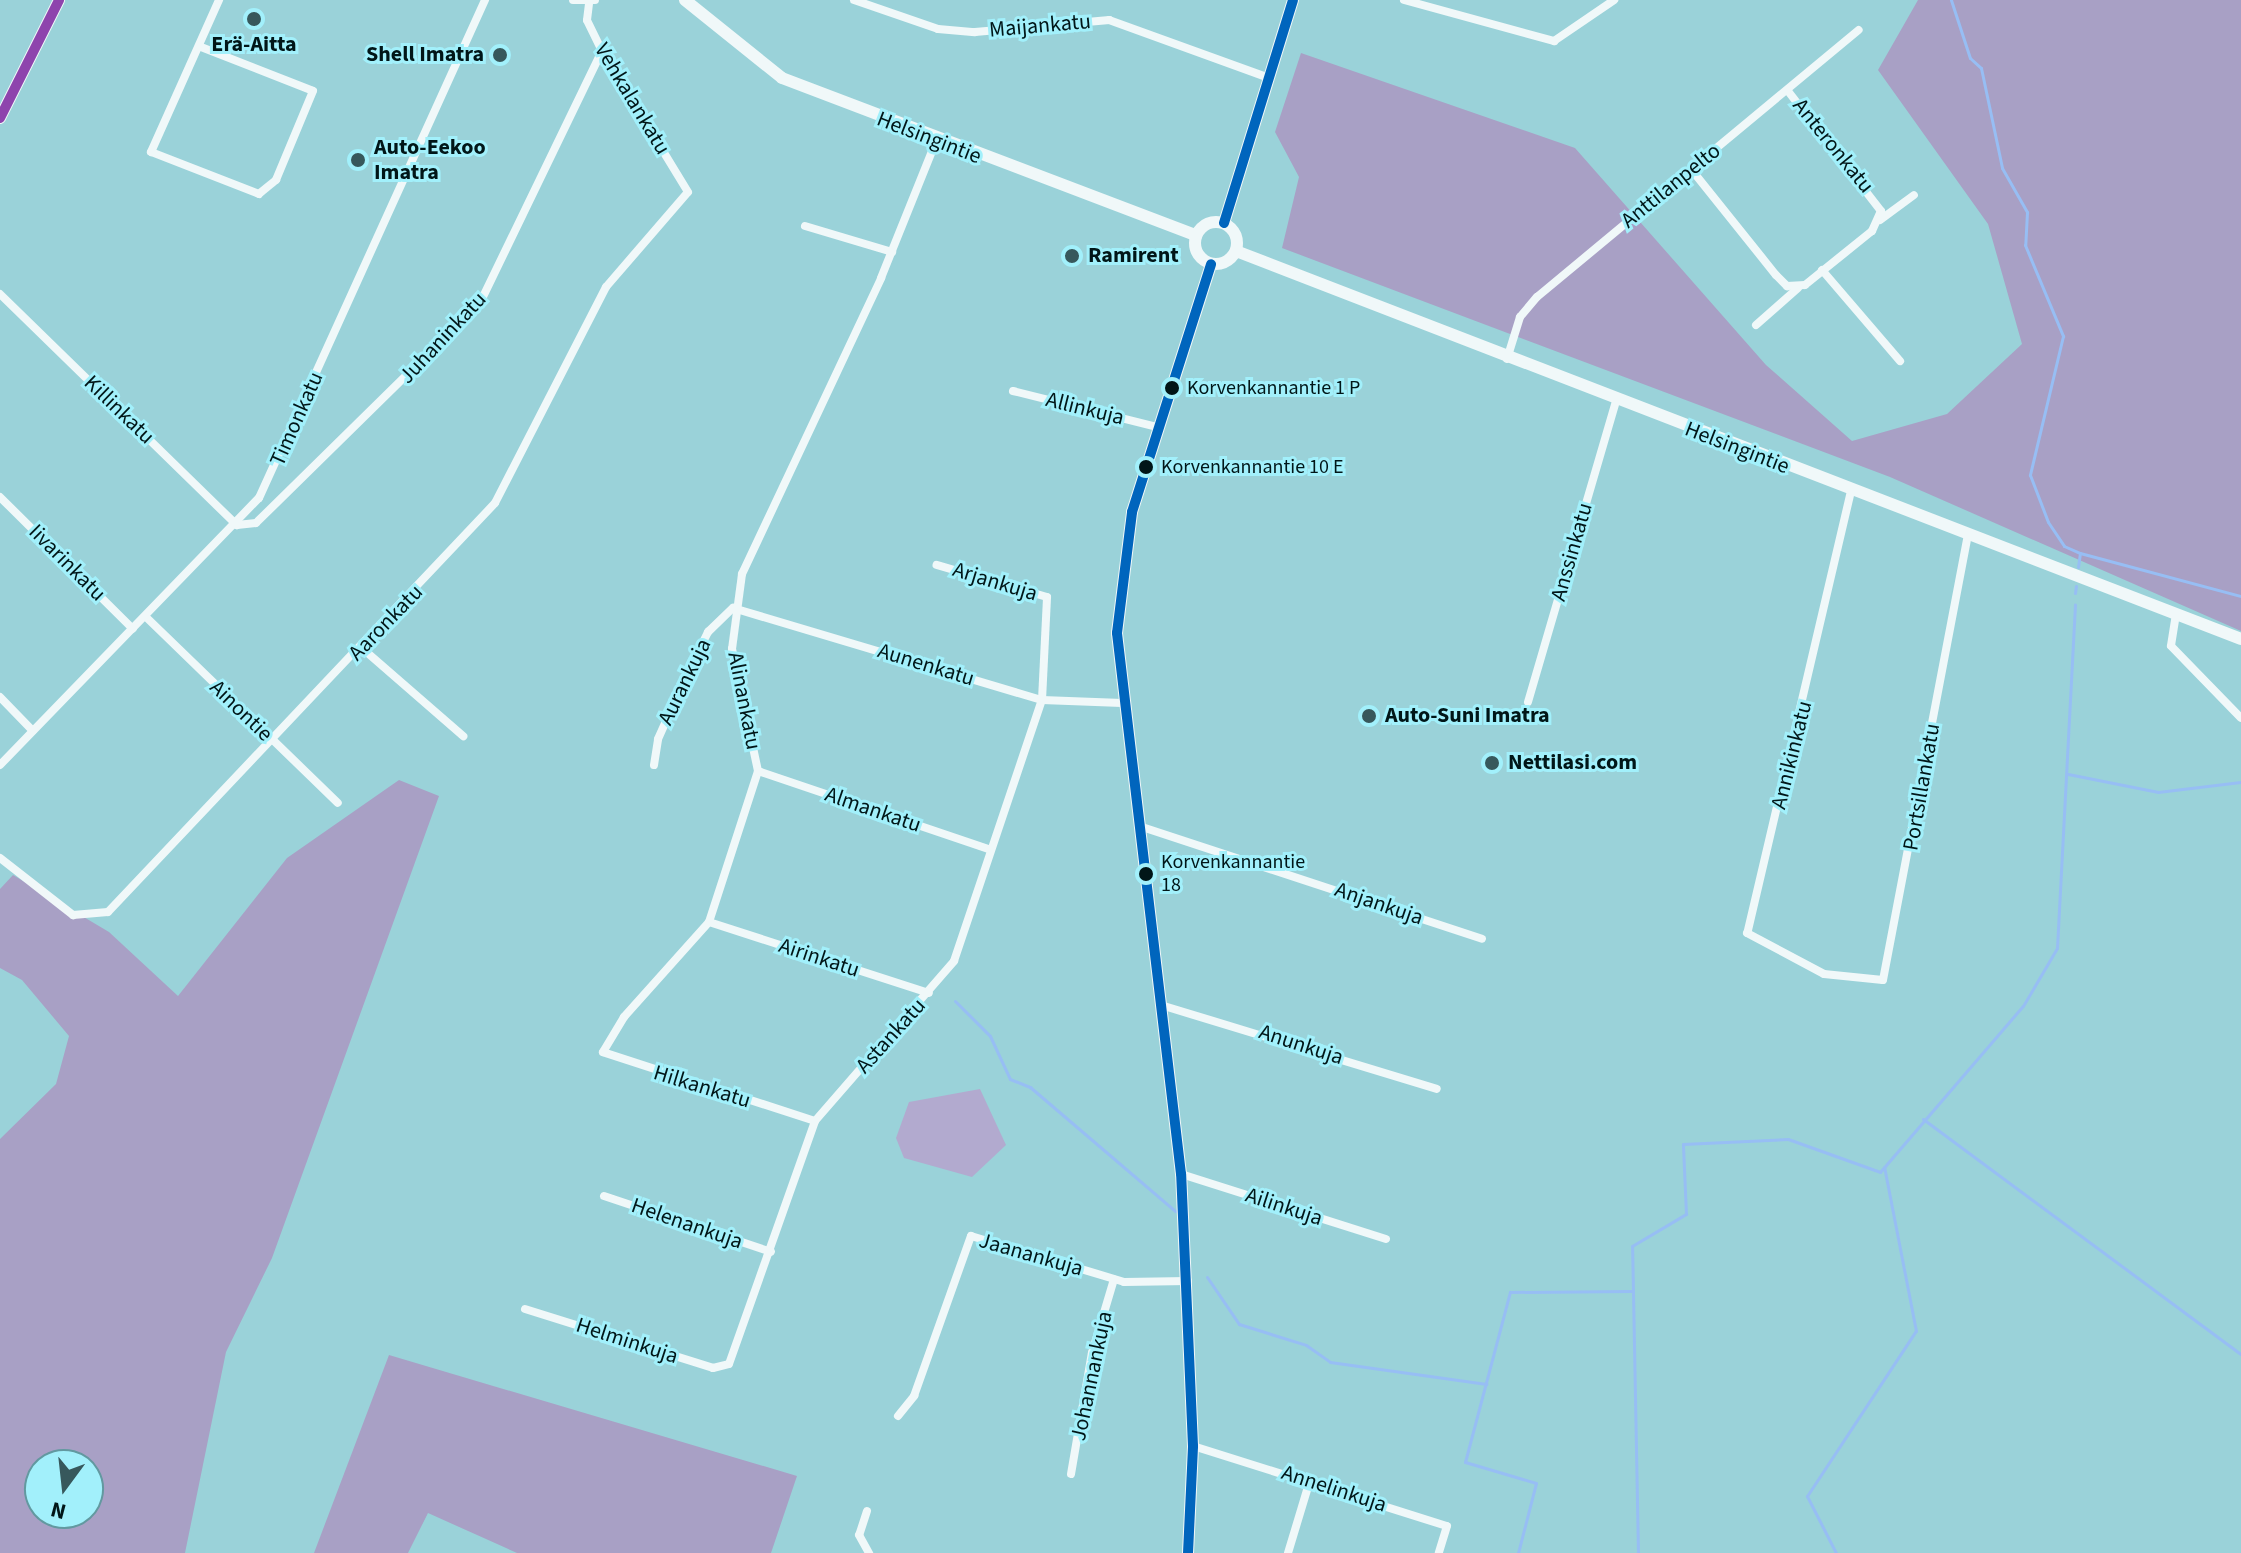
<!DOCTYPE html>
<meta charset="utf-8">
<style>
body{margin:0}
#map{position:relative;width:2241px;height:1553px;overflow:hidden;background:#9ad2d9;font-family:"Source Sans 3",sans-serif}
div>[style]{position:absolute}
.green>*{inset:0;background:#b2aacf}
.forest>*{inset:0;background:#a8a0c5}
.stream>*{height:3px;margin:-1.5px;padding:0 1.5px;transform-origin:1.5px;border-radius:1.5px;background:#97bef4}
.street>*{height:8px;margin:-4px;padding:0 4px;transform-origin:4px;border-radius:4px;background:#f0f8f9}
.secondary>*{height:12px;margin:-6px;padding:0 6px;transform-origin:6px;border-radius:6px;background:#f0f8f9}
.secondary>.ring{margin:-6px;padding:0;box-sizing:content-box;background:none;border:12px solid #f0f8f9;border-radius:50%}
.bus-1>*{height:10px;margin:-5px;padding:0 5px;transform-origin:5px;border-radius:5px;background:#0065bd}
.bus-2>*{height:10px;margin:-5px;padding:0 5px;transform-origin:5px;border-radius:5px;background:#8e44ad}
.dots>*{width:22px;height:22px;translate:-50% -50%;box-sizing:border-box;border:4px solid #a2f0fb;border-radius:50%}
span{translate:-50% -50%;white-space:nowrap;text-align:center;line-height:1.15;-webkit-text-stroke:6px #a2f0fb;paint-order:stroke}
.bus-label{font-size:20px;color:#011618}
.left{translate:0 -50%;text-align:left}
.street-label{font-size:22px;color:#011618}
.poi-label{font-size:22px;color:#011618;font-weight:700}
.right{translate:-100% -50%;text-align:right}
.north{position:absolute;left:24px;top:1449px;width:80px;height:80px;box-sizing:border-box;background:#a2f0fb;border:2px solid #6299a0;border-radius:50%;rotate:195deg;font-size:22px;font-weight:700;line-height:32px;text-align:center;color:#011618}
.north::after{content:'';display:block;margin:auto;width:28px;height:36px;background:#37585c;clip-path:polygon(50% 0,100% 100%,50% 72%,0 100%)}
</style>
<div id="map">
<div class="green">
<i style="clip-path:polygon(980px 1089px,1006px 1145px,972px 1177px,904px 1158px,896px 1138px,909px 1102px)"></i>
</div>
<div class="forest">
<i style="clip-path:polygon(1918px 0,2241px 0,2241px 631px,1890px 477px,1282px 248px,1299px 177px,1275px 132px,1301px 53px,1575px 148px,1766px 365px,1852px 441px,1947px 414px,2022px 344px,1988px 224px,1878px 70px)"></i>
<i style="clip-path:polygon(evenodd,399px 780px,439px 796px,272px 1258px,226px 1352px,185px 1553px,0 1553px,0 1139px,56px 1084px,69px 1036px,22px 980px,0 968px,0 889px,13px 875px,109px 932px,178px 996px,287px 858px,399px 780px,40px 1465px,88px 1465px,88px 1513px,40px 1513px,40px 1465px)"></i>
<i style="clip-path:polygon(389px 1355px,797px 1476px,771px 1553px,517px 1553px,428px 1513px,408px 1553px,314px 1553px)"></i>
</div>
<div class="stream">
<i style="left:1951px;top:0;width:61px;rotate:71.9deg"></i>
<i style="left:1970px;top:58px;width:15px;rotate:42deg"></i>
<i style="left:1981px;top:68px;width:102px;rotate:78.1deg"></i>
<i style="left:2002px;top:168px;width:51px;rotate:60.4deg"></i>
<i style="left:2027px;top:212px;width:33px;rotate:93deg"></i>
<i style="left:2025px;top:245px;width:99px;rotate:67.3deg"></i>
<i style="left:2063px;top:336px;width:143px;rotate:103.4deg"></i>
<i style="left:2030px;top:475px;width:50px;rotate:69deg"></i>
<i style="left:2048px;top:522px;width:29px;rotate:56deg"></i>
<i style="left:2064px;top:546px;width:17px;rotate:24deg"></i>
<i style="left:2080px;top:553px;width:167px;rotate:15deg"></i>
<i style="left:2078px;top:567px;width:14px;rotate:-82deg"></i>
<i style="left:2075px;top:593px;width:7px;rotate:-82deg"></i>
<i style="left:2068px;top:774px;width:92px;rotate:11.3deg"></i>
<i style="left:2158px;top:792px;width:84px;rotate:-6.9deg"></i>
<i style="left:955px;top:1001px;width:49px;rotate:45deg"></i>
<i style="left:990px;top:1036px;width:47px;rotate:65.1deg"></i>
<i style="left:1010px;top:1079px;width:22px;rotate:22deg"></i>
<i style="left:1030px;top:1087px;width:191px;rotate:40.5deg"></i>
<i style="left:1923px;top:1119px;width:395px;rotate:36.5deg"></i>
<i style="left:1207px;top:1277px;width:57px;rotate:55.8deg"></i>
<i style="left:1239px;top:1324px;width:70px;rotate:17.4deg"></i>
<i style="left:1306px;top:1345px;width:29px;rotate:35deg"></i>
<i style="left:1330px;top:1362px;width:158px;rotate:8deg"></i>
<i style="left:1518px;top:1553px;width:72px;rotate:-75.6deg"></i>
<i style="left:1536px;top:1483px;width:74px;rotate:-163.5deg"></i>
<i style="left:1465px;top:1462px;width:176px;rotate:-75.2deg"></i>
<i style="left:1510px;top:1292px;width:121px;rotate:-0.5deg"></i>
<i style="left:1638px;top:1553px;width:307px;rotate:-91.1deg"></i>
<i style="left:1632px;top:1246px;width:63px;rotate:-30.7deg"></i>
<i style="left:1686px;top:1214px;width:70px;rotate:-92.5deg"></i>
<i style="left:1683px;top:1144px;width:105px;rotate:-2.7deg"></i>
<i style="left:1788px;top:1139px;width:98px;rotate:19.7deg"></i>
<i style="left:1880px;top:1172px;width:219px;rotate:-49.3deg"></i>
<i style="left:2023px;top:1006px;width:67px;rotate:-59.6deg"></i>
<i style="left:2057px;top:948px;width:344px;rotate:-87deg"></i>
<i style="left:1836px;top:1553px;width:64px;rotate:-117deg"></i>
<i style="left:1807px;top:1496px;width:198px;rotate:-56.6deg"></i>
<i style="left:1916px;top:1331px;width:167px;rotate:-101deg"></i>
</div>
<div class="street">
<i style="left:573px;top:0;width:22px"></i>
<i style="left:854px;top:0;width:89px;rotate:19deg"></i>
<i style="left:938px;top:29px;width:37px;rotate:5deg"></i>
<i style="left:975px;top:32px;width:135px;rotate:-5.1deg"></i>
<i style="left:1109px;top:20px;width:170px;rotate:19.9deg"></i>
<i style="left:1404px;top:0;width:156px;rotate:15.3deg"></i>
<i style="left:1554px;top:41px;width:73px;rotate:-34.3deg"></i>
<i style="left:201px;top:47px;width:120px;rotate:21.4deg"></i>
<i style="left:313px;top:91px;width:96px;rotate:112.6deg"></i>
<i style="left:276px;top:180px;width:22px;rotate:141deg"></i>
<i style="left:259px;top:194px;width:116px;rotate:-158.7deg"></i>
<i style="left:151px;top:152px;width:167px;rotate:-65.9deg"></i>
<i style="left:1691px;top:169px;width:136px;rotate:51.3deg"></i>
<i style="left:1776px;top:275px;width:16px;rotate:45deg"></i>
<i style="left:1787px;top:286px;width:18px;rotate:-3deg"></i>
<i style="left:1805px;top:285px;width:86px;rotate:-38.9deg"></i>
<i style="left:1872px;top:231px;width:22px;rotate:-66deg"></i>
<i style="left:1881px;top:211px;width:152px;rotate:-127.8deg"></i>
<i style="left:1880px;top:220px;width:42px;rotate:-36.3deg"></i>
<i style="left:805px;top:226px;width:91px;rotate:16.6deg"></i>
<i style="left:1822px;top:270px;width:120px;rotate:49.4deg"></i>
<i style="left:0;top:294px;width:331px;rotate:44.3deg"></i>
<i style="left:237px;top:525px;width:19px;rotate:-6deg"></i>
<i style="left:256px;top:523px;width:314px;rotate:-44.5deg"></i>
<i style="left:480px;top:303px;width:280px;rotate:-64.2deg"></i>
<i style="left:1756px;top:325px;width:56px;rotate:-41.4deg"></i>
<i style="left:1507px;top:359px;width:44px;rotate:-72.8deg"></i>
<i style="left:1520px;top:317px;width:26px;rotate:-50deg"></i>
<i style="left:1537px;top:297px;width:418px;rotate:-39.7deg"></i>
<i style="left:1013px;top:391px;width:148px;rotate:14deg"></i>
<i style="left:1851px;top:491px;width:454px;rotate:103.2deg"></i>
<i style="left:1747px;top:933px;width:87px;rotate:28deg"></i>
<i style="left:1824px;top:974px;width:59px;rotate:5.8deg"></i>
<i style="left:1883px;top:980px;width:453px;rotate:-79.2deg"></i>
<i style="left:0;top:497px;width:187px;rotate:44.8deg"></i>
<i style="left:2176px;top:614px;width:32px;rotate:99deg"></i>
<i style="left:2171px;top:646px;width:100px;rotate:45.8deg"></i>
<i style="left:146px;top:617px;width:267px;rotate:44.1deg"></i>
<i style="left:363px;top:649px;width:133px;rotate:41deg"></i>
<i style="left:0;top:697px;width:47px;rotate:45.9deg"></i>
<i style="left:1528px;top:702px;width:313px;rotate:-73.7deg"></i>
<i style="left:0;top:765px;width:372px;rotate:-45.9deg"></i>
<i style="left:259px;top:498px;width:547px;rotate:-65.59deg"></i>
<i style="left:654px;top:765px;width:26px;rotate:-81deg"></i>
<i style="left:658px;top:739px;width:73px;rotate:-65.9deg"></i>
<i style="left:688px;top:672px;width:45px;rotate:-63.4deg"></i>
<i style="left:708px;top:632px;width:35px;rotate:-44deg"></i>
<i style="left:733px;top:608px;width:322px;rotate:16.6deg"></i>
<i style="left:1042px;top:700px;width:80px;rotate:2.1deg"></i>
<i style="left:758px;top:771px;width:244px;rotate:18.7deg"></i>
<i style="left:1139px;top:826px;width:361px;rotate:18.2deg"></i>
<i style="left:0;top:858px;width:93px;rotate:38deg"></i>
<i style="left:73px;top:915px;width:35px;rotate:-5deg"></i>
<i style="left:108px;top:912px;width:563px;rotate:-46.58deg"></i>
<i style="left:495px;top:503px;width:243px;rotate:-62.8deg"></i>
<i style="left:606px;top:287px;width:125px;rotate:-49.2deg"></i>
<i style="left:688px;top:192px;width:165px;rotate:-121.4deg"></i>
<i style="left:602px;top:51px;width:34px;rotate:-116deg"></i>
<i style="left:587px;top:20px;width:17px;rotate:-83deg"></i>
<i style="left:709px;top:922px;width:231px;rotate:17.9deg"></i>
<i style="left:1164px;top:1006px;width:285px;rotate:16.9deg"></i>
<i style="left:815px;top:1121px;width:223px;rotate:-162deg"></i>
<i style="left:603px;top:1052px;width:41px;rotate:-59deg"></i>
<i style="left:624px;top:1017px;width:127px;rotate:-48.2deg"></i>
<i style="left:709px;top:922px;width:159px;rotate:-72deg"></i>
<i style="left:758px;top:771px;width:125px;rotate:-102deg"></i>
<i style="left:732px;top:649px;width:76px;rotate:-82.4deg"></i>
<i style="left:742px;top:574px;width:327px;rotate:-64.8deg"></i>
<i style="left:881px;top:278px;width:148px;rotate:-68.1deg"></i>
<i style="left:1181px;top:1174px;width:215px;rotate:17.6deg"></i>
<i style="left:604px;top:1196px;width:176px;rotate:18.5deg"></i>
<i style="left:525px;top:1309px;width:197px;rotate:17.4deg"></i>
<i style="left:713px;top:1368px;width:16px;rotate:-14deg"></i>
<i style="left:729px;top:1364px;width:258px;rotate:-70.5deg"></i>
<i style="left:815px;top:1121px;width:212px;rotate:-49deg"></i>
<i style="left:954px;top:961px;width:275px;rotate:-71.4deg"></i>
<i style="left:1042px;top:700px;width:103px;rotate:-87.2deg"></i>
<i style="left:1047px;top:597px;width:115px;rotate:-163.8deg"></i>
<i style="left:898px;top:1416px;width:26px;rotate:-51deg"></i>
<i style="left:914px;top:1396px;width:170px;rotate:-70.4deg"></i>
<i style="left:971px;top:1236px;width:160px;rotate:16.7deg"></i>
<i style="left:1124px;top:1282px;width:64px;rotate:-0.9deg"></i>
<i style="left:1193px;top:1446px;width:266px;rotate:17.5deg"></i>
<i style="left:1447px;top:1526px;width:28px;rotate:107deg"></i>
<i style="left:1071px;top:1474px;width:123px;rotate:-80.2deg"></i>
<i style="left:1092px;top:1353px;width:77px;rotate:-73.4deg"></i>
<i style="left:867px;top:1511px;width:25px;rotate:108deg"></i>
<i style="left:859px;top:1535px;width:21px;rotate:61deg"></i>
<i style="left:1288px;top:1553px;width:76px;rotate:-73.2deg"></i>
</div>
<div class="secondary">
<i style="left:685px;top:0;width:124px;rotate:38.8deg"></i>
<i style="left:782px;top:78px;width:443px;rotate:20.8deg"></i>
<i style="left:0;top:118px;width:132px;rotate:-63.4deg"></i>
<i class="ring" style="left:1195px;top:222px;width:30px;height:30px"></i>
<i style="left:1224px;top:223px;width:233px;rotate:-72.8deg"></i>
<i style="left:1236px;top:251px;width:1077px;rotate:21.11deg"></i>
<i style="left:1188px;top:1553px;width:107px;rotate:-87.3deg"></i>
<i style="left:1193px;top:1446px;width:272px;rotate:-92.5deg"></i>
<i style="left:1181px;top:1174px;width:545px;rotate:-96.75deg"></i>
<i style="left:1117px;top:633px;width:122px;rotate:-82.9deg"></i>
<i style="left:1132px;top:512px;width:260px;rotate:-72.3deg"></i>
</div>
<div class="bus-1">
<i style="left:1224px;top:223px;width:233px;rotate:-72.8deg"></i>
<i style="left:1188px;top:1553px;width:107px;rotate:-87.3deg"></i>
<i style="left:1193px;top:1446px;width:272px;rotate:-92.5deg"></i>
<i style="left:1181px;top:1174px;width:545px;rotate:-96.75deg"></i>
<i style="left:1117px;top:633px;width:122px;rotate:-82.9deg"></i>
<i style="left:1132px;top:512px;width:260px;rotate:-72.3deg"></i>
</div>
<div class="bus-2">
<i style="left:0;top:118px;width:132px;rotate:-63.4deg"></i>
</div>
<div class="dots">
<i style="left:254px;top:19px;background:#37585c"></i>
<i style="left:500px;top:55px;background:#37585c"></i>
<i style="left:358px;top:160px;background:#37585c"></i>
<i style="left:1072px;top:256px;background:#37585c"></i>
<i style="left:1172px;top:388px;background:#011618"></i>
<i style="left:1146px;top:467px;background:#011618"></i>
<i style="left:1369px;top:716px;background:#37585c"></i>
<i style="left:1492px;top:763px;background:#37585c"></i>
<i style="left:1146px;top:874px;background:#011618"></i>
</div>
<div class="bus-label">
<span class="left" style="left:1187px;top:388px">Korvenkannantie 1 P</span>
<span class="left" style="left:1161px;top:467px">Korvenkannantie 10 E</span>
<span class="left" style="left:1161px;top:874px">Korvenkannantie<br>18</span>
</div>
<div class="street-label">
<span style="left:1040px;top:26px;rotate:-5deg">Maijankatu</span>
<span style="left:632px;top:99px;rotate:59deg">Vehkalankatu</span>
<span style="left:929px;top:138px;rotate:21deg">Helsingintie</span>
<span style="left:1833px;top:146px;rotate:51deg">Anteronkatu</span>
<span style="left:1671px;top:186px;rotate:-39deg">Anttilanpelto</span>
<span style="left:443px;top:338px;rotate:-47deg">Juhaninkatu</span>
<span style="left:1085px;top:409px;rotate:14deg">Allinkuja</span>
<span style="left:119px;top:410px;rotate:44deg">Killinkatu</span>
<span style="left:297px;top:419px;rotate:-66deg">Timonkatu</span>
<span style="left:1737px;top:448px;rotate:21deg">Helsingintie</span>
<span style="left:1572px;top:552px;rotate:-74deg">Anssinkatu</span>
<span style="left:67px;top:563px;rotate:45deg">Iivarinkatu</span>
<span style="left:995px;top:582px;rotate:17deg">Arjankuja</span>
<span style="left:386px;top:623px;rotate:-46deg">Aaronkatu</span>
<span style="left:926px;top:665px;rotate:17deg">Aunenkatu</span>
<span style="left:685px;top:682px;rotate:-64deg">Aurankuja</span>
<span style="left:744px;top:701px;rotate:79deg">Alinankatu</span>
<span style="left:241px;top:711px;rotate:44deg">Ainontie</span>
<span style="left:1792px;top:755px;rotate:-76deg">Annikinkatu</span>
<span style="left:1922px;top:787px;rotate:-80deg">Portsillankatu</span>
<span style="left:873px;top:810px;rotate:19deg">Almankatu</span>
<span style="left:1379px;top:904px;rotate:19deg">Anjankuja</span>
<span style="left:819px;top:958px;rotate:18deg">Airinkatu</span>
<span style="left:891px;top:1036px;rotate:-48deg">Astankatu</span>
<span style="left:1301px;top:1045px;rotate:18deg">Anunkuja</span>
<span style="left:702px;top:1087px;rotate:17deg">Hilkankatu</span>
<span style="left:1284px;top:1207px;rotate:18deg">Ailinkuja</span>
<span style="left:687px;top:1224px;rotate:19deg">Helenankuja</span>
<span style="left:1031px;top:1255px;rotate:16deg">Jaanankuja</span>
<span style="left:627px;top:1341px;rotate:18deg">Helminkuja</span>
<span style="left:1092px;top:1376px;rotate:-78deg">Johannankuja</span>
<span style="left:1334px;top:1489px;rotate:18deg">Annelinkuja</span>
</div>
<div class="poi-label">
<span style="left:254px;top:45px">Erä-Aitta</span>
<span class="right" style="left:484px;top:55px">Shell Imatra</span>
<span class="left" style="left:374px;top:160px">Auto-Eekoo<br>Imatra</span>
<span class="left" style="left:1088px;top:256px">Ramirent</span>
<span class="left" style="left:1385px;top:716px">Auto-Suni Imatra</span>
<span class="left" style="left:1508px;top:763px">Nettilasi.com</span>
</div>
<div class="north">N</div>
</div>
